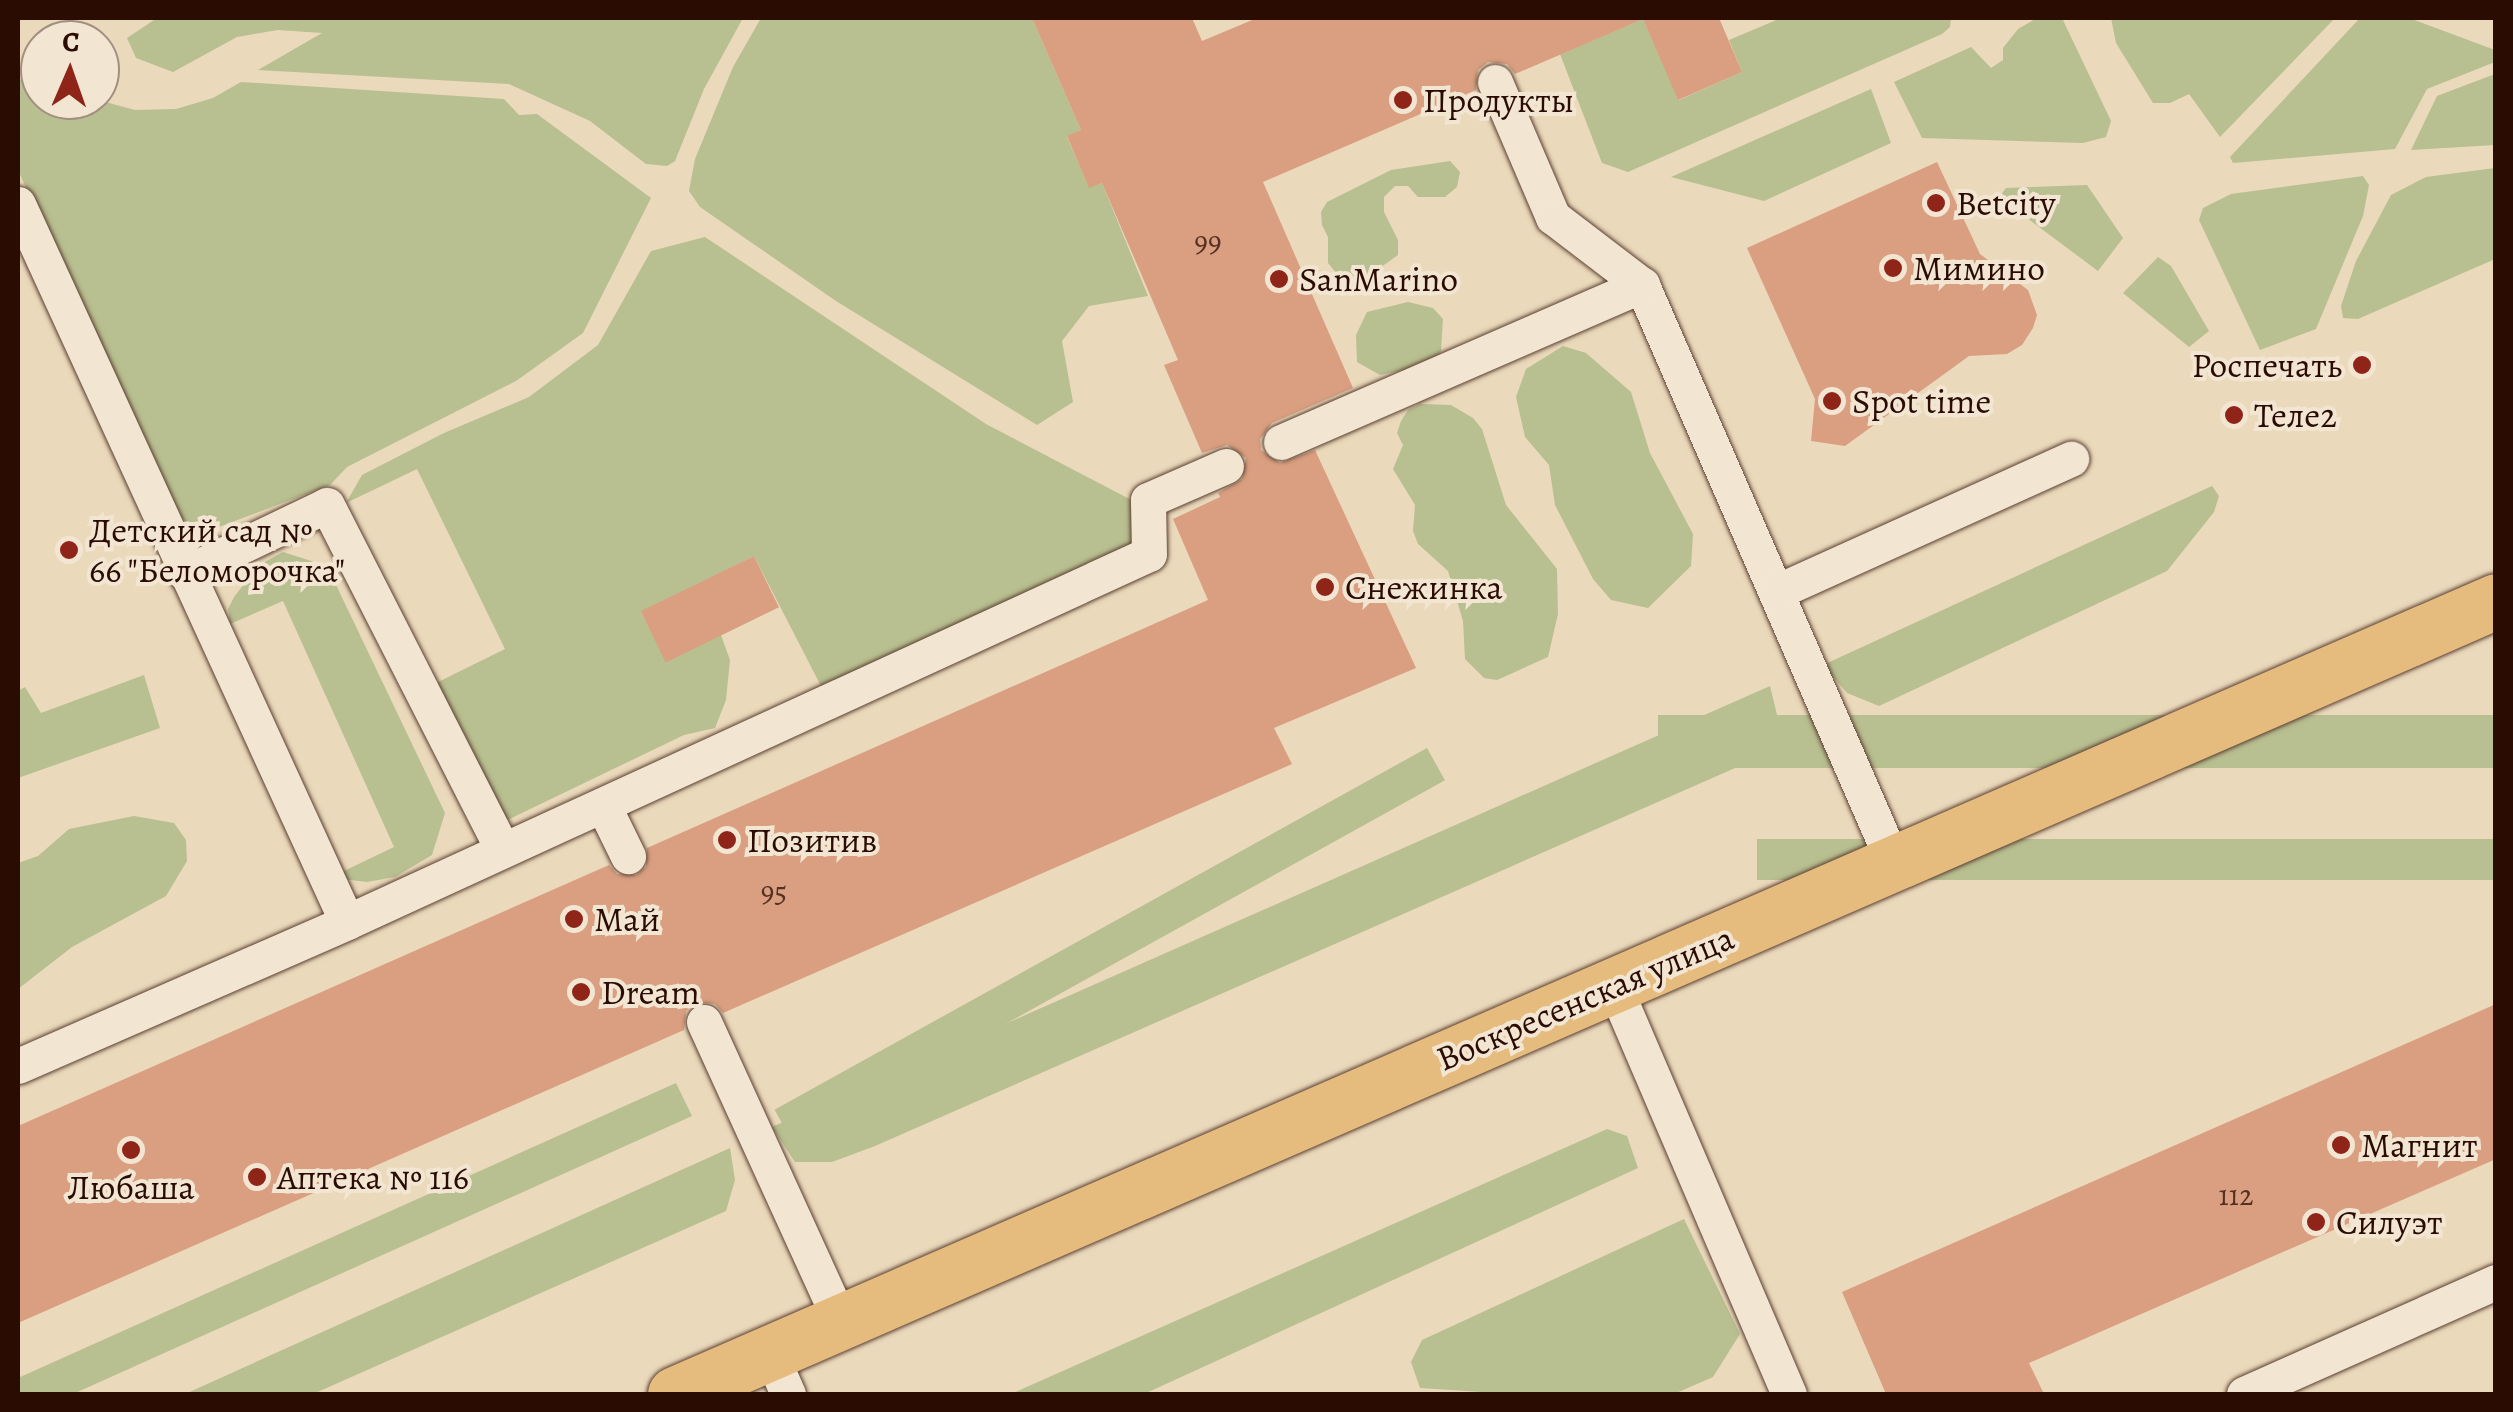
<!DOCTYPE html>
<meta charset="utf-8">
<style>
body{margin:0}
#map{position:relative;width:2513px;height:1412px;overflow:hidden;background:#ebd9bb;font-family:Alegreya,serif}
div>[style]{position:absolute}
.green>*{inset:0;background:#b8bf90;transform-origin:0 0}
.building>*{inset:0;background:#d99f80;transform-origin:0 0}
.roads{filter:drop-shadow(0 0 2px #5a3f31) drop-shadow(0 0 2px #5a3f31)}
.service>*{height:35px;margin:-17.5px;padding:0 17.5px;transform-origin:17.5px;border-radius:17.5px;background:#f2e6d3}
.primary>*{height:55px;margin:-27.5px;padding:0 27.5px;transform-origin:27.5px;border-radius:27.5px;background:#e6bc7e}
.dots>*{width:28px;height:28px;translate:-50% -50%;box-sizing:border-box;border:5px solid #f2e6d3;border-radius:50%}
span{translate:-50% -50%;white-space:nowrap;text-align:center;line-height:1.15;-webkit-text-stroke:8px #f2e6d3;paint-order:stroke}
.number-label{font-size:30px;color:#563122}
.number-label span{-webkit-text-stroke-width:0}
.poi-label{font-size:35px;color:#2a0c03}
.left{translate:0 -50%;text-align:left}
.right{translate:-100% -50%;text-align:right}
.street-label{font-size:35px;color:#2a0c03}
.frame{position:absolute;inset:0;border:20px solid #2a0c03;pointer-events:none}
.north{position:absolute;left:20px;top:20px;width:100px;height:100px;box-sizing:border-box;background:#f2e6d3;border:2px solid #a28f80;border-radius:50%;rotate:2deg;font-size:28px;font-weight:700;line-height:40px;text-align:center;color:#2a0c03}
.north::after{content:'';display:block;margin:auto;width:35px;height:45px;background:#8f2418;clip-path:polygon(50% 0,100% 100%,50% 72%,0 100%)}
</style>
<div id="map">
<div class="green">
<i style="clip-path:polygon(157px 18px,743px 18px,704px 89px,675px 161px,667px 166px,646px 164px,590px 121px,509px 84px,258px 70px,322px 33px,278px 30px,237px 37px,173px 72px,136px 58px,127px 38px)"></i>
<i style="clip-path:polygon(761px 18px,1032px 18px,1081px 130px,1067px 137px,1089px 187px,1102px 183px,1148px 296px,1089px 306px,1062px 341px,1073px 402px,1037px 425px,836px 301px,700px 207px,689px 191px,695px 159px,733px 67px)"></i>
<i style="clip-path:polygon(1781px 18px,1951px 18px,1950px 27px,1942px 34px,1628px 172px,1602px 163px,1560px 54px,1643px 19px,1679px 100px,1742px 72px,1729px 40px)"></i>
<i style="clip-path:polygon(2037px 18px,2062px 18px,2111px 121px,2106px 137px,2083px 143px,1922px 138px,1894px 82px,1971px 47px,1991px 68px,2003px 60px,2003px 48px,2018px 29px)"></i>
<i style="clip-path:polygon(2111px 18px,2335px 18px,2220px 137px,2189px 94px,2170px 103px,2153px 103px,2116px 43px)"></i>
<i style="clip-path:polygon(2360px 18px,2409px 18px,2495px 50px,2495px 62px,2427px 89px,2395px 149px,2233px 163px,2230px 157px)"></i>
<i style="clip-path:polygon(2495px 74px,2495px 145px,2411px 150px,2437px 96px)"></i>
<i style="clip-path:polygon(18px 79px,40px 85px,40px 100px,98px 100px,135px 110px,176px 109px,213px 98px,241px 82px,504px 99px,519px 115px,537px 114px,651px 198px,583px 333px,516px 381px,347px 467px,330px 485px,206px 532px,195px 531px,171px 507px,18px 170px)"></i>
<i style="clip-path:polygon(1871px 89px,1891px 143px,1764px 201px,1671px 177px)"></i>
<i style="clip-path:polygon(1450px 161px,1460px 172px,1457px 187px,1445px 197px,1418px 197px,1408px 186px,1395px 186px,1384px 197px,1384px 212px,1398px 240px,1398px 255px,1363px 280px,1337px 274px,1328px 263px,1328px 237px,1322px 225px,1321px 212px,1327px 202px,1391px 170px)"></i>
<i style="clip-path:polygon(2495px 168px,2495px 259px,2358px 319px,2343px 318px,2341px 306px,2356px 261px,2391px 195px,2426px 177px)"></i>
<i style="clip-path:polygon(2363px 176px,2369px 185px,2363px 216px,2316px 329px,2260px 350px,2199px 220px,2203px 208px,2231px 194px)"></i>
<i style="clip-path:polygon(2087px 185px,2123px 238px,2098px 271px,1999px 197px,2006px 188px)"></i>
<i style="clip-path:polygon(705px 237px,986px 424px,1139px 504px,1137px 548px,823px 690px,754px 556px,641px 612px,666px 661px,721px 635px,730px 660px,726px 700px,715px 728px,684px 735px,501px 823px,434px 684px,505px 649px,417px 469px,346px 503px,362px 475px,444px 433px,529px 397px,598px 345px,651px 251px)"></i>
<i style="clip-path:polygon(2158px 257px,2171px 266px,2209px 331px,2189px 347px,2123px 293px)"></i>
<i style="clip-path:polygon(1408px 302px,1433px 308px,1443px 319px,1441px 351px,1434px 364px,1380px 375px,1357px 362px,1356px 335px,1367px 312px)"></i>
<i style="clip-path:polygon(1563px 346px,1586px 353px,1631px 392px,1650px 453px,1693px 534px,1691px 566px,1648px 608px,1611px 600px,1593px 579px,1555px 505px,1549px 465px,1525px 437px,1516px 397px,1526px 369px)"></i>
<i style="clip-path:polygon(1420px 404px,1451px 405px,1473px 418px,1482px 429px,1506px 505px,1557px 569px,1558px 614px,1548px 657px,1497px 680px,1484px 678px,1465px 659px,1463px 621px,1448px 571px,1418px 544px,1413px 531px,1415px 505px,1393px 469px,1403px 445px,1397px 433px,1401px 421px,1408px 410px)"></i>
<i style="clip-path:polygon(2212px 486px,2219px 496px,2214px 512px,2167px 571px,1879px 706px,1847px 693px,1823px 665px)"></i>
<i style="clip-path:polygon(283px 552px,327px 566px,445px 813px,432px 855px,395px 877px,367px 882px,342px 879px,342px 872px,394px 847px,283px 601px,230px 624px,228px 609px,234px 597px,259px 565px)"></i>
<i style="clip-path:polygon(144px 675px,160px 728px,18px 778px,18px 691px,25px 687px,41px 713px)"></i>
<i style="clip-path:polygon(1770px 686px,1779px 723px,1767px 754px,875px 1146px,832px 1162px,795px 1162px,772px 1127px)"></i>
<i style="left:2495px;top:715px;width:53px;height:837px;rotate:90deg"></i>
<i style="left:1427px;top:748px;width:37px;height:746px;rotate:61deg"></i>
<i style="clip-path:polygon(134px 816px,174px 823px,186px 840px,187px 861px,166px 896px,72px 947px,18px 989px,18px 863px,38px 856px,69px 829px)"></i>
<i style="left:2495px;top:839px;width:41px;height:738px;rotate:90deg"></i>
<i style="clip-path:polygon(676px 1083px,692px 1116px,73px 1394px,18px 1394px,18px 1378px)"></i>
<i style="clip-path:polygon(1607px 1129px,1627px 1136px,1638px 1168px,1144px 1394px,1011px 1394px)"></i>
<i style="clip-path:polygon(730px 1148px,735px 1180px,726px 1211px,313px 1394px,185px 1394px)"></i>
<i style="clip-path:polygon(1684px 1219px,1740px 1334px,1713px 1377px,1674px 1394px,1512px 1394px,1420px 1388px,1411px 1362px,1422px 1340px)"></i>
</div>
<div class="building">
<i style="clip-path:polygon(1032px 18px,1192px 18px,1202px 41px,1257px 18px,1719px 18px,1742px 72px,1678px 100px,1643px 19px,1515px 74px,1507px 64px,1488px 62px,1478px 70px,1476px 90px,1263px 182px,1353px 388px,1272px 423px,1260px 439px,1261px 450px,1280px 463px,1315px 450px,1416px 668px,1274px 728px,1292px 764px,723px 1013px,715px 1004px,696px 1002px,686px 1011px,684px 1030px,18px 1323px,18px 1126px,609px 865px,617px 874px,636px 875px,646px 867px,647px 848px,1208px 600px,1173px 519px,1220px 497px,1218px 493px,1242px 479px,1246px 458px,1227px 445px,1202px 453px,1164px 365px,1178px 360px,1102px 183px,1089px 188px,1067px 136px,1081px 130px)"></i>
<i style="clip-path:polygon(1937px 162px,1980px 254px,2028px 290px,2037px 315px,2033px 328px,2022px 345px,2007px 354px,1969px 356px,1845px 446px,1811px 441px,1815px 399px,1747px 248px)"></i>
<i style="left:754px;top:556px;width:57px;height:126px;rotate:64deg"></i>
<i style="clip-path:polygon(2496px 1004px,2496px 1159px,2029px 1363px,2044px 1394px,1886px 1394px,1842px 1292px)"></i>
</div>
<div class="roads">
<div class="service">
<i style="left:1495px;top:82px;width:147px;rotate:66.8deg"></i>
<i style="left:1553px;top:217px;width:112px;rotate:37.4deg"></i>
<i style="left:1642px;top:285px;width:631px;rotate:66.48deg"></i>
<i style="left:18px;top:204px;width:790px;rotate:65.38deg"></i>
<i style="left:1281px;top:442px;width:394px;rotate:-23.5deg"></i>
<i style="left:185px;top:573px;width:157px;rotate:-25.6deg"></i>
<i style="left:327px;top:505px;width:387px;rotate:63deg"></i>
<i style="left:1776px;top:592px;width:324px;rotate:-24.3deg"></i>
<i style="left:603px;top:805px;width:57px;rotate:63.9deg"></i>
<i style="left:1614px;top:986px;width:444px;rotate:66.8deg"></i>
<i style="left:704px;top:1022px;width:330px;rotate:65.5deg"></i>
<i style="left:18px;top:1066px;width:359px;rotate:-23.6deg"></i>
<i style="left:347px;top:922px;width:882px;rotate:-24.65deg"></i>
<i style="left:1149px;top:554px;width:54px;rotate:-91.1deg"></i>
<i style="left:1148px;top:500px;width:85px;rotate:-23.6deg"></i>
<i style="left:770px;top:1353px;width:45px;rotate:66.3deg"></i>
<i style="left:2244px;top:1394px;width:276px;rotate:-24deg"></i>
</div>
<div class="primary">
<i style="left:675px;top:1394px;width:1986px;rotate:-23.53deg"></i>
</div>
</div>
<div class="dots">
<i style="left:1403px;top:100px;background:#8f2418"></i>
<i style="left:1936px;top:203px;background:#8f2418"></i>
<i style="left:1893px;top:268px;background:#8f2418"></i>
<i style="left:1279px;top:279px;background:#8f2418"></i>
<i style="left:2362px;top:365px;background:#8f2418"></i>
<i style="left:1832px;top:401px;background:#8f2418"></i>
<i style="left:2234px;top:415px;background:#8f2418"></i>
<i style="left:69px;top:550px;background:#8f2418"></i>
<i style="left:1325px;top:587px;background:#8f2418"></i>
<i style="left:727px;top:840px;background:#8f2418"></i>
<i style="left:574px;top:919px;background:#8f2418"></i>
<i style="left:581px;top:992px;background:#8f2418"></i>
<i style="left:2341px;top:1145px;background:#8f2418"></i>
<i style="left:131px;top:1150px;background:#8f2418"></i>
<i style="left:257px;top:1177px;background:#8f2418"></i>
<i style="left:2316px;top:1222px;background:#8f2418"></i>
</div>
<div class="number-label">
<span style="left:1208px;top:242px">99</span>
<span style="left:774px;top:892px">95</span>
<span style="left:2236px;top:1195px">112</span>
</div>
<div class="poi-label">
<span class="left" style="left:1423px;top:100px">Продукты</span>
<span class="left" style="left:1956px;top:203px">Betcity</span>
<span class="left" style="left:1913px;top:268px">Мимино</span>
<span class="left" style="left:1299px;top:279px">SanMarino</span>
<span class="right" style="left:2342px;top:365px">Роспечать</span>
<span class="left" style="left:1852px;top:401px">Spot time</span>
<span class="left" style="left:2254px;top:415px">Теле2</span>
<span class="left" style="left:89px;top:550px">Детский сад №<br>66 "Беломорочка"</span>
<span class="left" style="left:1345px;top:587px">Снежинка</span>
<span class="left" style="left:747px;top:840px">Позитив</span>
<span class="left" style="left:594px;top:919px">Май</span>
<span class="left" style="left:601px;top:992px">Dream</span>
<span class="left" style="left:2361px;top:1145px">Магнит</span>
<span class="left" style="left:277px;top:1177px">Аптека № 116</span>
<span style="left:131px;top:1187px">Любаша</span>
<span class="left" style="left:2336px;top:1222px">Силуэт</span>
</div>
<div class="street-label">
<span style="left:1585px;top:998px;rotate:-23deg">Воскресенская улица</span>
</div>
<div class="frame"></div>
<div class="north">С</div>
</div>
